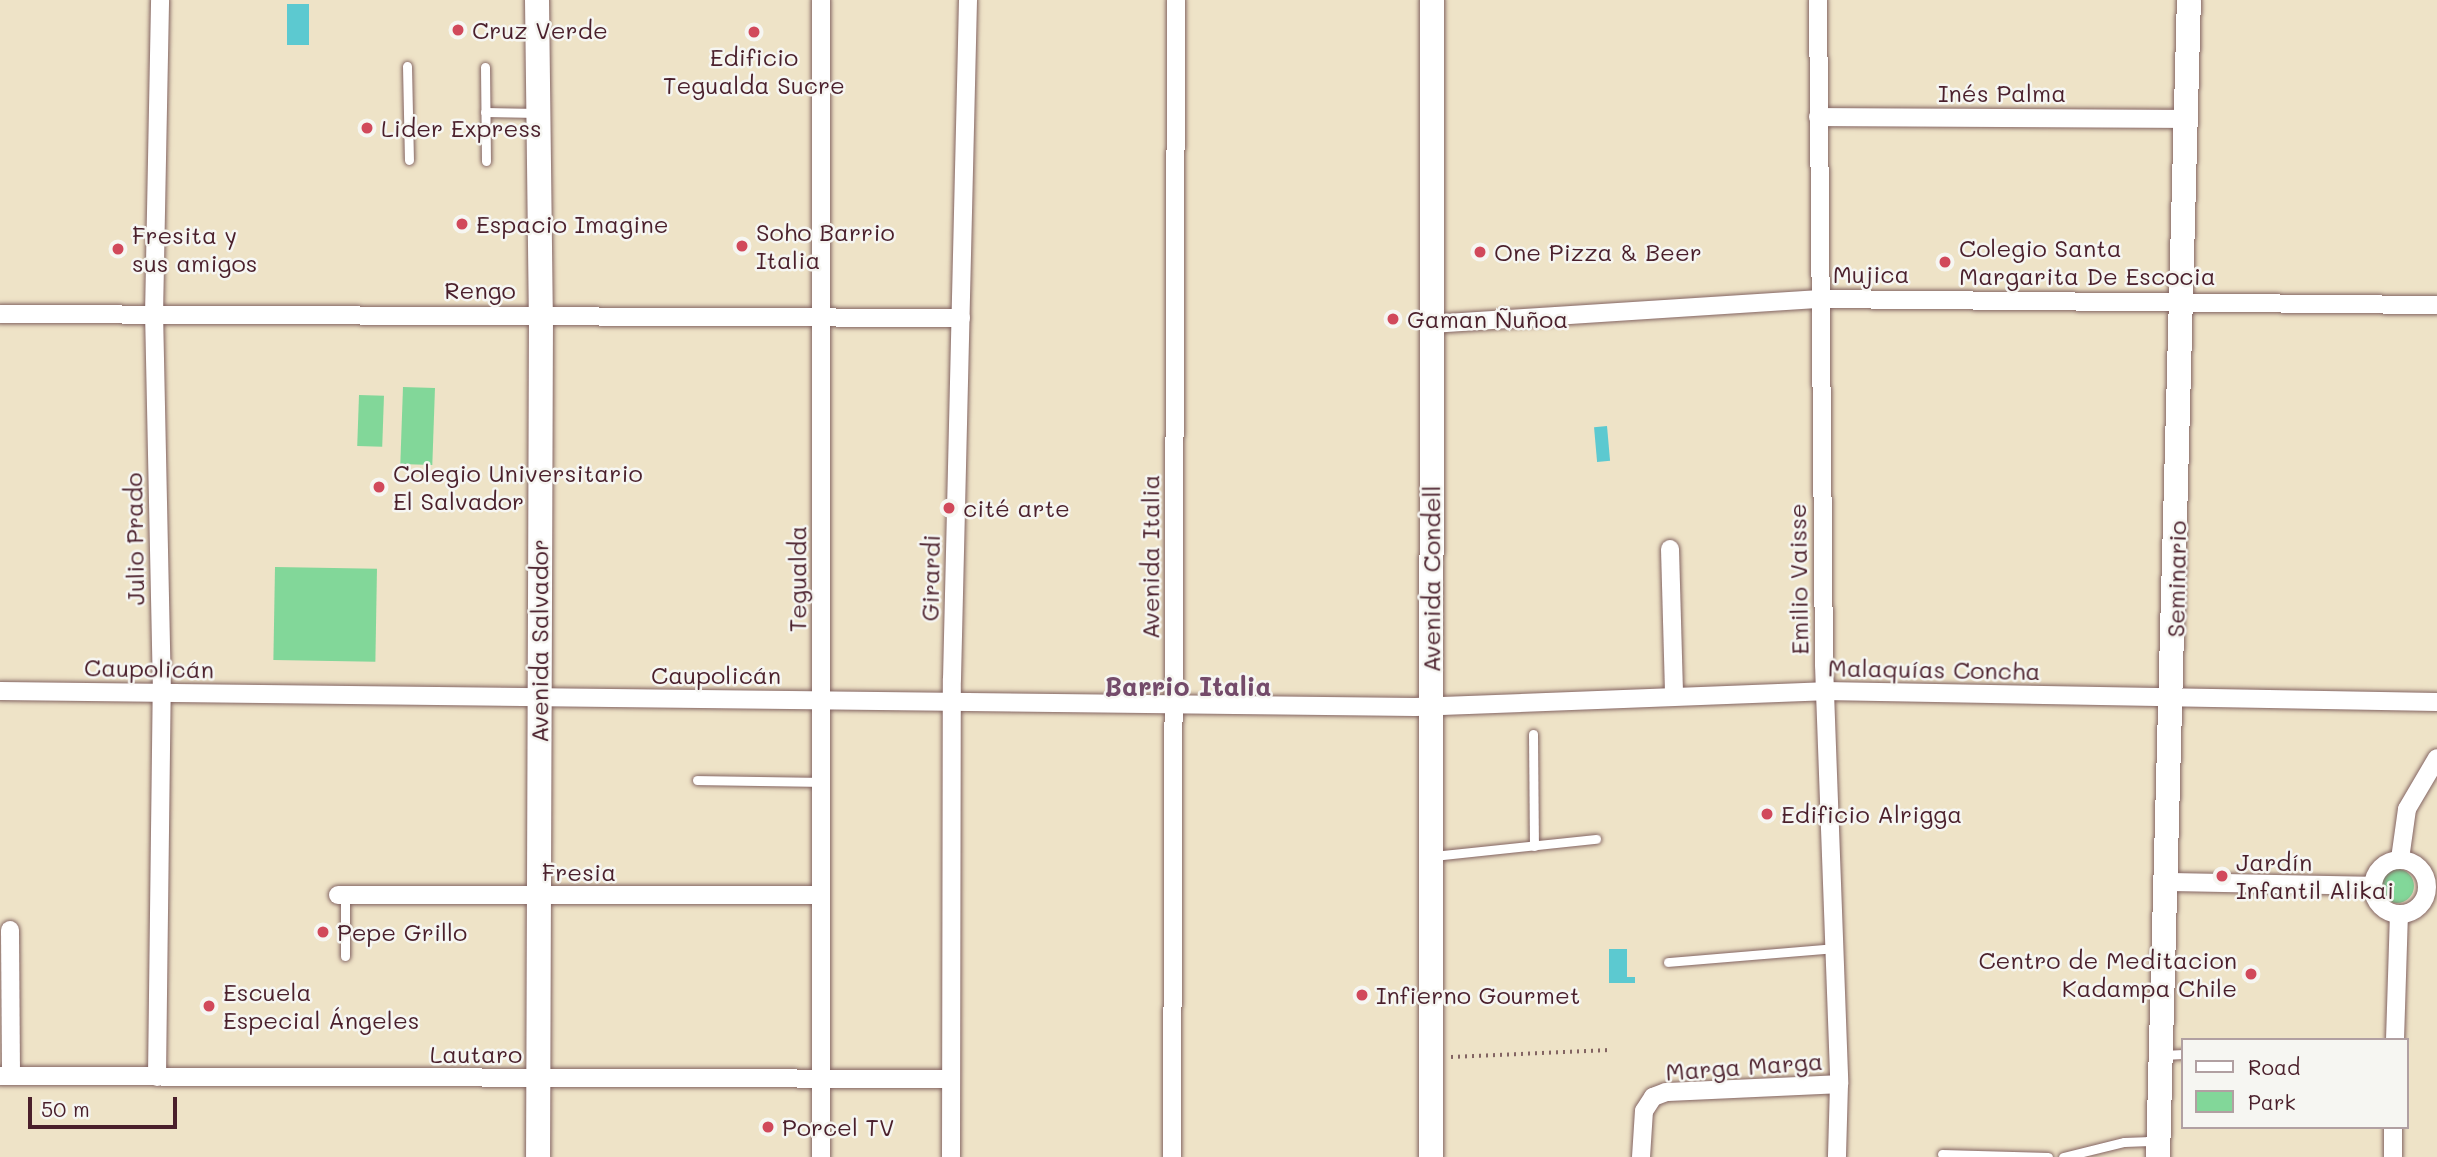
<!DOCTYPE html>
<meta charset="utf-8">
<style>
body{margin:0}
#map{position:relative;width:2437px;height:1157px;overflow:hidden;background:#eee3c7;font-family:Mali,sans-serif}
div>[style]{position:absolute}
.green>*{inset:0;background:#82d799;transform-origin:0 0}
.round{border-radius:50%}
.water>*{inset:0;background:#5cc9d0;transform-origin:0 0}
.path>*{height:3.5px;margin-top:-1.75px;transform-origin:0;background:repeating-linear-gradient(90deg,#836462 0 2px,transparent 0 7px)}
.roads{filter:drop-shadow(0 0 2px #836462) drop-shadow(0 0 2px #836462)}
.lane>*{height:9px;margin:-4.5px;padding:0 4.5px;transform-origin:4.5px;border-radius:4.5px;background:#fff}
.street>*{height:18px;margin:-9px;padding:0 9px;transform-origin:9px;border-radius:9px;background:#fff}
.street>.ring{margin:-9px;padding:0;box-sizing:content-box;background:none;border:18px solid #fff;border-radius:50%}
.secondary>*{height:24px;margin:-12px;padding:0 12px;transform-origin:12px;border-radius:12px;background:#fff}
.dots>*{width:19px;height:19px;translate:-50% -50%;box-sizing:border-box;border:4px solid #f6f6f2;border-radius:50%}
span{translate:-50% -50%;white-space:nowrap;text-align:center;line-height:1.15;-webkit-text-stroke:5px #f6f6f2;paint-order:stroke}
.poi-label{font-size:24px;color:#4a1f2b}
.left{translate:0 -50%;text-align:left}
.right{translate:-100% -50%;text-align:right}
.street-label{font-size:24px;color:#4a1f2b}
.neighbourhood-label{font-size:26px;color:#744b6a;font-weight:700}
.legend{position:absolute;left:2181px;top:1038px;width:228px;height:91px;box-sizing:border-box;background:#f6f6f2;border:2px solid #b1a0a2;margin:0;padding:9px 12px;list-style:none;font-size:21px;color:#4a1f2b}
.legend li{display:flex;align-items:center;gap:14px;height:35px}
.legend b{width:35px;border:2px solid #b1a0a2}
.scale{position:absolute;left:28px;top:1097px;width:149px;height:32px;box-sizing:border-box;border:4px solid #4a1f2b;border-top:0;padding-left:9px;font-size:21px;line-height:24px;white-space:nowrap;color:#4a1f2b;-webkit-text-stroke:5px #f6f6f2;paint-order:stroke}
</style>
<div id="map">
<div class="green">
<i style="left:403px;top:387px;width:32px;height:77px;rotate:2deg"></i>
<i style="left:359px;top:395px;width:25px;height:51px;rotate:2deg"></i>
<i style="left:275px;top:567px;width:102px;height:93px;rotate:1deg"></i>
<i class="round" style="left:2380px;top:869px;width:34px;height:34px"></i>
</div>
<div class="water">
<i style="left:287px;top:4px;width:22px;height:41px"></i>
<i style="left:1607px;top:426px;width:35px;height:13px;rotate:85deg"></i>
<i style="clip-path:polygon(1609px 949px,1627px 949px,1627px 977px,1635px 977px,1635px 983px,1609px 983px)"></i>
</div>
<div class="path">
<i style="left:1451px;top:1057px;width:159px;rotate:-2.5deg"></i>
</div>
<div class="roads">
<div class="lane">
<i style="left:407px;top:66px;width:94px;rotate:88.8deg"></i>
<i style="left:485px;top:67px;width:94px;rotate:89.4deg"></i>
<i style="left:485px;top:112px;width:52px;rotate:1.1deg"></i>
<i style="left:1533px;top:734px;width:112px;rotate:89.5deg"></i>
<i style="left:697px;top:780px;width:124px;rotate:0.9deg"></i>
<i style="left:1433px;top:856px;width:164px;rotate:-6deg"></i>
<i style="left:345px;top:956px;width:61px;rotate:-90deg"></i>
<i style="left:1668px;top:962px;width:167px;rotate:-4.8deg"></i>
<i style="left:2164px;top:1055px;width:19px;rotate:-3deg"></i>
<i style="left:1942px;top:1154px;width:106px;rotate:1.6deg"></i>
<i style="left:2063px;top:1157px;width:63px;rotate:-13.8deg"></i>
<i style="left:2124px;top:1142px;width:33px;rotate:-2deg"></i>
</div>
<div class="street">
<i style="left:1818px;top:0;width:665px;rotate:89.48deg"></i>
<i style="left:1824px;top:665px;width:419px;rotate:87.9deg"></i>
<i style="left:1839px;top:1084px;width:73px;rotate:91.6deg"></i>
<i style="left:1818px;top:117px;width:368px;rotate:0.3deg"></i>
<i style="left:0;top:314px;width:961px;rotate:0.24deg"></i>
<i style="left:1432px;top:324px;width:388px;rotate:-3.7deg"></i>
<i style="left:1819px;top:299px;width:618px;rotate:0.56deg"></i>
<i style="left:1670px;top:549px;width:145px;rotate:88.4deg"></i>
<i style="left:0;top:691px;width:1415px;rotate:0.65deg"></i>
<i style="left:1415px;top:707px;width:409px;rotate:-2.2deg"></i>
<i style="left:1824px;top:691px;width:613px;rotate:1.03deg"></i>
<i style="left:2400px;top:859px;width:50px;rotate:-82deg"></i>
<i style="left:2407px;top:809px;width:59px;rotate:-59.5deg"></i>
<i class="ring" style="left:2373px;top:860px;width:36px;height:36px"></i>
<i style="left:2167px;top:882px;width:205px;rotate:1.1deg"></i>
<i style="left:338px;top:895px;width:482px"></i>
<i style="left:10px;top:930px;width:146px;rotate:89.6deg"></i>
<i style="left:2395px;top:1040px;width:126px;rotate:-88.2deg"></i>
<i style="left:0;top:1076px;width:951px;rotate:0.18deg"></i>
<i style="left:157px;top:1077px;width:384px;rotate:-89.3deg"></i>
<i style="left:162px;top:693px;width:377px;rotate:-91.2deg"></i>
<i style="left:154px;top:316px;width:316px;rotate:-88.9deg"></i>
<i style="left:821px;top:1157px;width:1157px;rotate:-90deg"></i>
<i style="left:951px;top:1157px;width:478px;rotate:-89.9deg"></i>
<i style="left:952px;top:679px;width:679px;rotate:-88.65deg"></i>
<i style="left:1172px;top:1157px;width:1157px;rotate:-89.8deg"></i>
<i style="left:1641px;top:1157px;width:46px;rotate:-86.3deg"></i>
<i style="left:1644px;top:1111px;width:17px;rotate:-57deg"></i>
<i style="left:1653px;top:1097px;width:14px;rotate:-21deg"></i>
<i style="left:1666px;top:1092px;width:173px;rotate:-2.6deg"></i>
<i style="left:2393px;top:1157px;width:30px;rotate:-90deg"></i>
</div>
<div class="secondary">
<i style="left:537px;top:0;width:314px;rotate:89.3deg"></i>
<i style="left:541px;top:314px;width:843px;rotate:90.2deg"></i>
<i style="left:1431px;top:1157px;width:1157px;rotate:-89.95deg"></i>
<i style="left:2158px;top:1157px;width:1157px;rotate:-88.47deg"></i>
</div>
</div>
<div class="dots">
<i style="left:458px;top:30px;background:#d1495b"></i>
<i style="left:754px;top:32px;background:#d1495b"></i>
<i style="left:367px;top:128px;background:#d1495b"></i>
<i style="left:462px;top:224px;background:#d1495b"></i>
<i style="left:742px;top:246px;background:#d1495b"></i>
<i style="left:118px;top:249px;background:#d1495b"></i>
<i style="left:1480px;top:252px;background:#d1495b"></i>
<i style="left:1945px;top:262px;background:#d1495b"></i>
<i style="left:1393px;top:319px;background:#d1495b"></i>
<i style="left:379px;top:487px;background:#d1495b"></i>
<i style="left:949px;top:508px;background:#d1495b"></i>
<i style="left:1767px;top:814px;background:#d1495b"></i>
<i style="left:2222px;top:876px;background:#d1495b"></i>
<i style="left:323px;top:932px;background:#d1495b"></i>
<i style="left:2251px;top:974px;background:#d1495b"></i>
<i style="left:1362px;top:995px;background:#d1495b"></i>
<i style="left:209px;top:1006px;background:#d1495b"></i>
<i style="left:768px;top:1127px;background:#d1495b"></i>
</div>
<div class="poi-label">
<span class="left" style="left:472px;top:30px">Cruz Verde</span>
<span style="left:754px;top:71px">Edificio<br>Tegualda Sucre</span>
<span class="left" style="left:381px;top:128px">Lider Express</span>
<span class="left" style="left:476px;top:224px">Espacio Imagine</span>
<span class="left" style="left:756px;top:246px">Soho Barrio<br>Italia</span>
<span class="left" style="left:132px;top:249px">Fresita y<br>sus amigos</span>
<span class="left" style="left:1959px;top:262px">Colegio Santa<br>Margarita De Escocia</span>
<span class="left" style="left:1494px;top:252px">One Pizza &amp; Beer</span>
<span class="left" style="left:1407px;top:319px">Gaman Ñuñoa</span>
<span class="left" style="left:393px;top:487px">Colegio Universitario<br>El Salvador</span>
<span class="left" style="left:963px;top:508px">cité arte</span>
<span class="left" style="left:1781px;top:814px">Edificio Alrigga</span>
<span class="left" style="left:2236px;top:876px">Jardín<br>Infantil Alikai</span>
<span class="left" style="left:337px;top:932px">Pepe Grillo</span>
<span class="right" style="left:2237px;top:974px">Centro de Meditacion<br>Kadampa Chile</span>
<span class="left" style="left:223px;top:1006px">Escuela<br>Especial Ángeles</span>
<span class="left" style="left:1376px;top:995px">Infierno Gourmet</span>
<span class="left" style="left:782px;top:1127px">Porcel TV</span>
</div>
<div class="street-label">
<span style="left:2002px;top:93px">Inés Palma</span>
<span style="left:1871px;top:274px">Mujica</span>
<span style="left:480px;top:290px">Rengo</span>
<span style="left:134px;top:539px;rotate:-91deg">Julio Prado</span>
<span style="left:1150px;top:557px;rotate:-90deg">Avenida Italia</span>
<span style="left:930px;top:578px;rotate:-89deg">Girardi</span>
<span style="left:797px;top:579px;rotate:-90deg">Tegualda</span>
<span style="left:1431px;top:579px;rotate:-90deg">Avenida Condell</span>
<span style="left:1798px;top:579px;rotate:-91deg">Emilio Vaisse</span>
<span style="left:2176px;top:579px;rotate:-89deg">Seminario</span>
<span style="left:539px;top:641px;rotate:-90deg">Avenida Salvador</span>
<span style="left:149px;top:668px;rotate:1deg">Caupolicán</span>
<span style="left:1934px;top:669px;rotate:1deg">Malaquías Concha</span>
<span style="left:716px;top:675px">Caupolicán</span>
<span style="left:579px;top:872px">Fresia</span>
<span style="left:476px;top:1054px">Lautaro</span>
<span style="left:1744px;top:1066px;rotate:-4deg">Marga Marga</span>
</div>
<div class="neighbourhood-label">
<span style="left:1188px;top:687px">Barrio Italia</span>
</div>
<ul class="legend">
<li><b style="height:9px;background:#fff"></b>Road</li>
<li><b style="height:19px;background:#82d799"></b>Park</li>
</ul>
<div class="scale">50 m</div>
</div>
